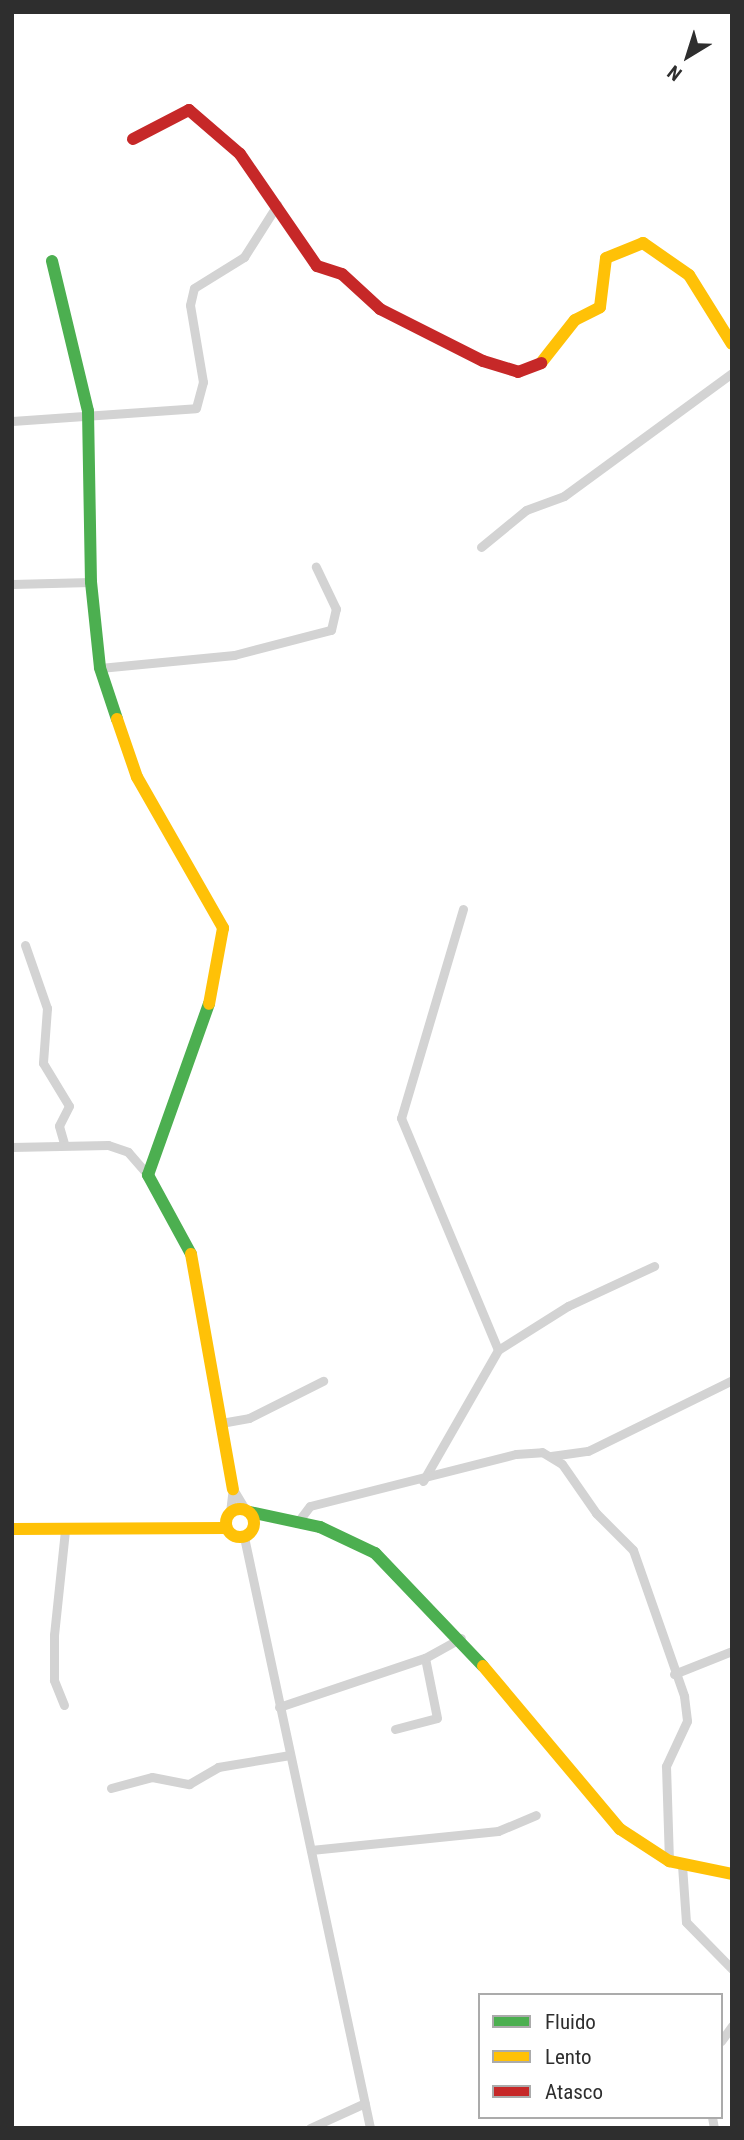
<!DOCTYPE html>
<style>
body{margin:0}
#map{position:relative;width:744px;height:2140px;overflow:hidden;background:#fff;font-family:"Roboto Condensed",sans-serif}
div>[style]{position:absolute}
.street>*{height:9px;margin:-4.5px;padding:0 4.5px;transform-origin:4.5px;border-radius:4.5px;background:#d3d3d3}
.fast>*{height:12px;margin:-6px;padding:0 6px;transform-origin:6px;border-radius:6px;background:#4caf50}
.slow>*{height:12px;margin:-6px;padding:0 6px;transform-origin:6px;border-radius:6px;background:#ffc107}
.slow>.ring{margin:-6px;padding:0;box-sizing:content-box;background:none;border:12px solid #ffc107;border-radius:50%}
.jam>*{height:12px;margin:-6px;padding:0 6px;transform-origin:6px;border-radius:6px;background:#c62828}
span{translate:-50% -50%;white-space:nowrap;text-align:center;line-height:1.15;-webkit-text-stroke:7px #fff;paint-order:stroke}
.frame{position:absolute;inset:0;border:14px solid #2e2e2e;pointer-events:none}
.legend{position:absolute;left:478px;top:1993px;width:245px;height:126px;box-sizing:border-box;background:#fff;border:2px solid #ababab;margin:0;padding:9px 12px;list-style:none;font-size:21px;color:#2e2e2e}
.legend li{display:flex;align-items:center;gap:14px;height:35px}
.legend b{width:35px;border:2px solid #ababab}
.north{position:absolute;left:653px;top:21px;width:70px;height:70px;-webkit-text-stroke:5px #fff;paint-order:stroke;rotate:218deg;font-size:19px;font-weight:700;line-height:28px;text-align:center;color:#2e2e2e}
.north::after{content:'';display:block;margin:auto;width:24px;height:32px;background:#2e2e2e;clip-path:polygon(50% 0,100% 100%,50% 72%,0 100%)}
</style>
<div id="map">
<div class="street">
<i style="left:12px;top:421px;width:184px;rotate:-4deg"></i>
<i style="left:196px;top:408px;width:27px;rotate:-75deg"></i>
<i style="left:203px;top:382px;width:78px;rotate:-99.6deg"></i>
<i style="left:190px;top:305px;width:17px;rotate:-77deg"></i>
<i style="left:194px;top:288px;width:59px;rotate:-31.8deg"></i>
<i style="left:244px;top:257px;width:62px;rotate:-57.6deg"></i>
<i style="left:481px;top:547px;width:58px;rotate:-39.4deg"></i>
<i style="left:526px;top:510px;width:40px;rotate:-20.2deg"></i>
<i style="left:564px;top:496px;width:208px;rotate:-36.2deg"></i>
<i style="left:12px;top:584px;width:79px;rotate:-1.5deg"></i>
<i style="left:100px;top:668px;width:135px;rotate:-5.5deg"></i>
<i style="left:234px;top:655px;width:100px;rotate:-14.5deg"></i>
<i style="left:331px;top:630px;width:22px;rotate:-77deg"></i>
<i style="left:336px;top:609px;width:47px;rotate:-115.5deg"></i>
<i style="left:463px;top:909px;width:218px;rotate:106.5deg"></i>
<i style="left:401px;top:1118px;width:251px;rotate:67.3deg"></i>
<i style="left:25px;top:945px;width:67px;rotate:70.8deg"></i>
<i style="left:47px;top:1008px;width:55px;rotate:94.2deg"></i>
<i style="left:43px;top:1063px;width:50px;rotate:58.8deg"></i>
<i style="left:69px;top:1106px;width:22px;rotate:117deg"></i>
<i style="left:59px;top:1126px;width:19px;rotate:74deg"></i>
<i style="left:12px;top:1147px;width:96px;rotate:-1.2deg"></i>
<i style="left:108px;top:1145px;width:21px;rotate:19deg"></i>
<i style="left:128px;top:1152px;width:30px;rotate:49deg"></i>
<i style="left:221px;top:1423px;width:28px;rotate:-10deg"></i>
<i style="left:249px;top:1418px;width:83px;rotate:-26.6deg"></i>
<i style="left:551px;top:1456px;width:37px;rotate:-8deg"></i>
<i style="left:588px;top:1451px;width:161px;rotate:-26.2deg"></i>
<i style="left:423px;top:1481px;width:151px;rotate:-60.2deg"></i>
<i style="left:498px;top:1350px;width:83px;rotate:-32.2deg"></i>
<i style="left:568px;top:1306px;width:95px;rotate:-24.9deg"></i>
<i style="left:230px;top:1512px;width:23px;rotate:-83deg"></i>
<i style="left:233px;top:1489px;width:23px;rotate:59deg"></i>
<i style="left:297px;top:1523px;width:21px;rotate:-53deg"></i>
<i style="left:310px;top:1506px;width:212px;rotate:-14.2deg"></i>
<i style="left:516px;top:1454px;width:26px;rotate:-4deg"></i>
<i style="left:542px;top:1452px;width:23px;rotate:31deg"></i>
<i style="left:562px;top:1464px;width:60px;rotate:55.2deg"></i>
<i style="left:596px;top:1513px;width:52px;rotate:45deg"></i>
<i style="left:633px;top:1550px;width:155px;rotate:70.7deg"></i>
<i style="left:684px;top:1696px;width:25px;rotate:83deg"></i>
<i style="left:687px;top:1721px;width:50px;rotate:115deg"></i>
<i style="left:666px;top:1766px;width:95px;rotate:88.2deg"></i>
<i style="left:244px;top:1537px;width:604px;rotate:77.96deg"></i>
<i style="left:674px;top:1674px;width:62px;rotate:-21.6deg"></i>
<i style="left:64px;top:1705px;width:27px;rotate:-112deg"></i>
<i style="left:54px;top:1680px;width:45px;rotate:-90deg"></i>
<i style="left:54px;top:1635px;width:106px;rotate:-84deg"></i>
<i style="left:279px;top:1707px;width:154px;rotate:-18.6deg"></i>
<i style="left:395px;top:1729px;width:43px;rotate:-14.7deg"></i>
<i style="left:437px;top:1718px;width:61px;rotate:-101.3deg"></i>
<i style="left:425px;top:1658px;width:41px;rotate:-29.1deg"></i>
<i style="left:111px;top:1788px;width:42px;rotate:-15deg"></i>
<i style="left:152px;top:1777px;width:38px;rotate:11deg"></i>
<i style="left:189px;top:1784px;width:34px;rotate:-30deg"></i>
<i style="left:218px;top:1767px;width:73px;rotate:-9.5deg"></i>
<i style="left:311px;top:1850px;width:188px;rotate:-5.8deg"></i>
<i style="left:498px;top:1831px;width:41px;rotate:-22.8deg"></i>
<i style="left:682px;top:1865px;width:57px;rotate:86deg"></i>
<i style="left:686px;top:1922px;width:66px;rotate:45.6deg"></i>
<i style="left:721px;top:2041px;width:19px;rotate:-54deg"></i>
<i style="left:712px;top:2117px;width:11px;rotate:80deg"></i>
<i style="left:310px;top:2128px;width:60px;rotate:-24.4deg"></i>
</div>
<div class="fast">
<i style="left:52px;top:261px;width:154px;rotate:76.5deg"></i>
<i style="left:88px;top:411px;width:171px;rotate:89deg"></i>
<i style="left:91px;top:582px;width:86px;rotate:84deg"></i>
<i style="left:100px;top:668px;width:54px;rotate:71.6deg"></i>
<i style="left:191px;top:1254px;width:90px;rotate:-118.6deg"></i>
<i style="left:148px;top:1175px;width:182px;rotate:-70.4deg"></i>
<i style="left:250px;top:1512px;width:72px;rotate:12.1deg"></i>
<i style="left:320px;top:1527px;width:61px;rotate:25.3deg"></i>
<i style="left:375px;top:1553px;width:156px;rotate:46.3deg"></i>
</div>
<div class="slow">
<i style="left:541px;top:363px;width:55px;rotate:-51.7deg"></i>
<i style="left:575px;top:320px;width:28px;rotate:-27deg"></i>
<i style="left:600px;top:307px;width:49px;rotate:-83deg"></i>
<i style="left:606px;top:258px;width:40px;rotate:-22deg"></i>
<i style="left:643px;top:243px;width:56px;rotate:34.8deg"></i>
<i style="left:689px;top:275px;width:81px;rotate:58.1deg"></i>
<i style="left:117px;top:719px;width:61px;rotate:71deg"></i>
<i style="left:137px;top:777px;width:174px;rotate:60.3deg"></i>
<i style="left:223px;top:928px;width:77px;rotate:100.4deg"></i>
<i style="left:191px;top:1254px;width:239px;rotate:79.9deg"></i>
<i class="ring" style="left:226px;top:1509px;width:16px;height:16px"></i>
<i style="left:12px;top:1529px;width:214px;rotate:-0.3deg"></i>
<i style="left:483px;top:1666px;width:213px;rotate:50deg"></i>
<i style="left:620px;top:1829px;width:59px;rotate:33.1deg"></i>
<i style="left:669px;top:1861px;width:64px;rotate:11.7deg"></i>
</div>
<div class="jam">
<i style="left:133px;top:139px;width:63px;rotate:-27.4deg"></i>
<i style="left:189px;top:110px;width:67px;rotate:40.8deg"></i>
<i style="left:240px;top:154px;width:136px;rotate:55.5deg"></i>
<i style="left:317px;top:266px;width:26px;rotate:18deg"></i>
<i style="left:342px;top:274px;width:52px;rotate:42.6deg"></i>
<i style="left:380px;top:309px;width:115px;rotate:26.8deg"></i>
<i style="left:483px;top:361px;width:37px;rotate:17deg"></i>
<i style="left:518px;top:372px;width:25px;rotate:-21deg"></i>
</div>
<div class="frame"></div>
<ul class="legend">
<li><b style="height:9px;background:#4caf50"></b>Fluido</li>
<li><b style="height:9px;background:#ffc107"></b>Lento</li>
<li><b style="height:9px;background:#c62828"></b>Atasco</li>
</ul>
<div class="north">N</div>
</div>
